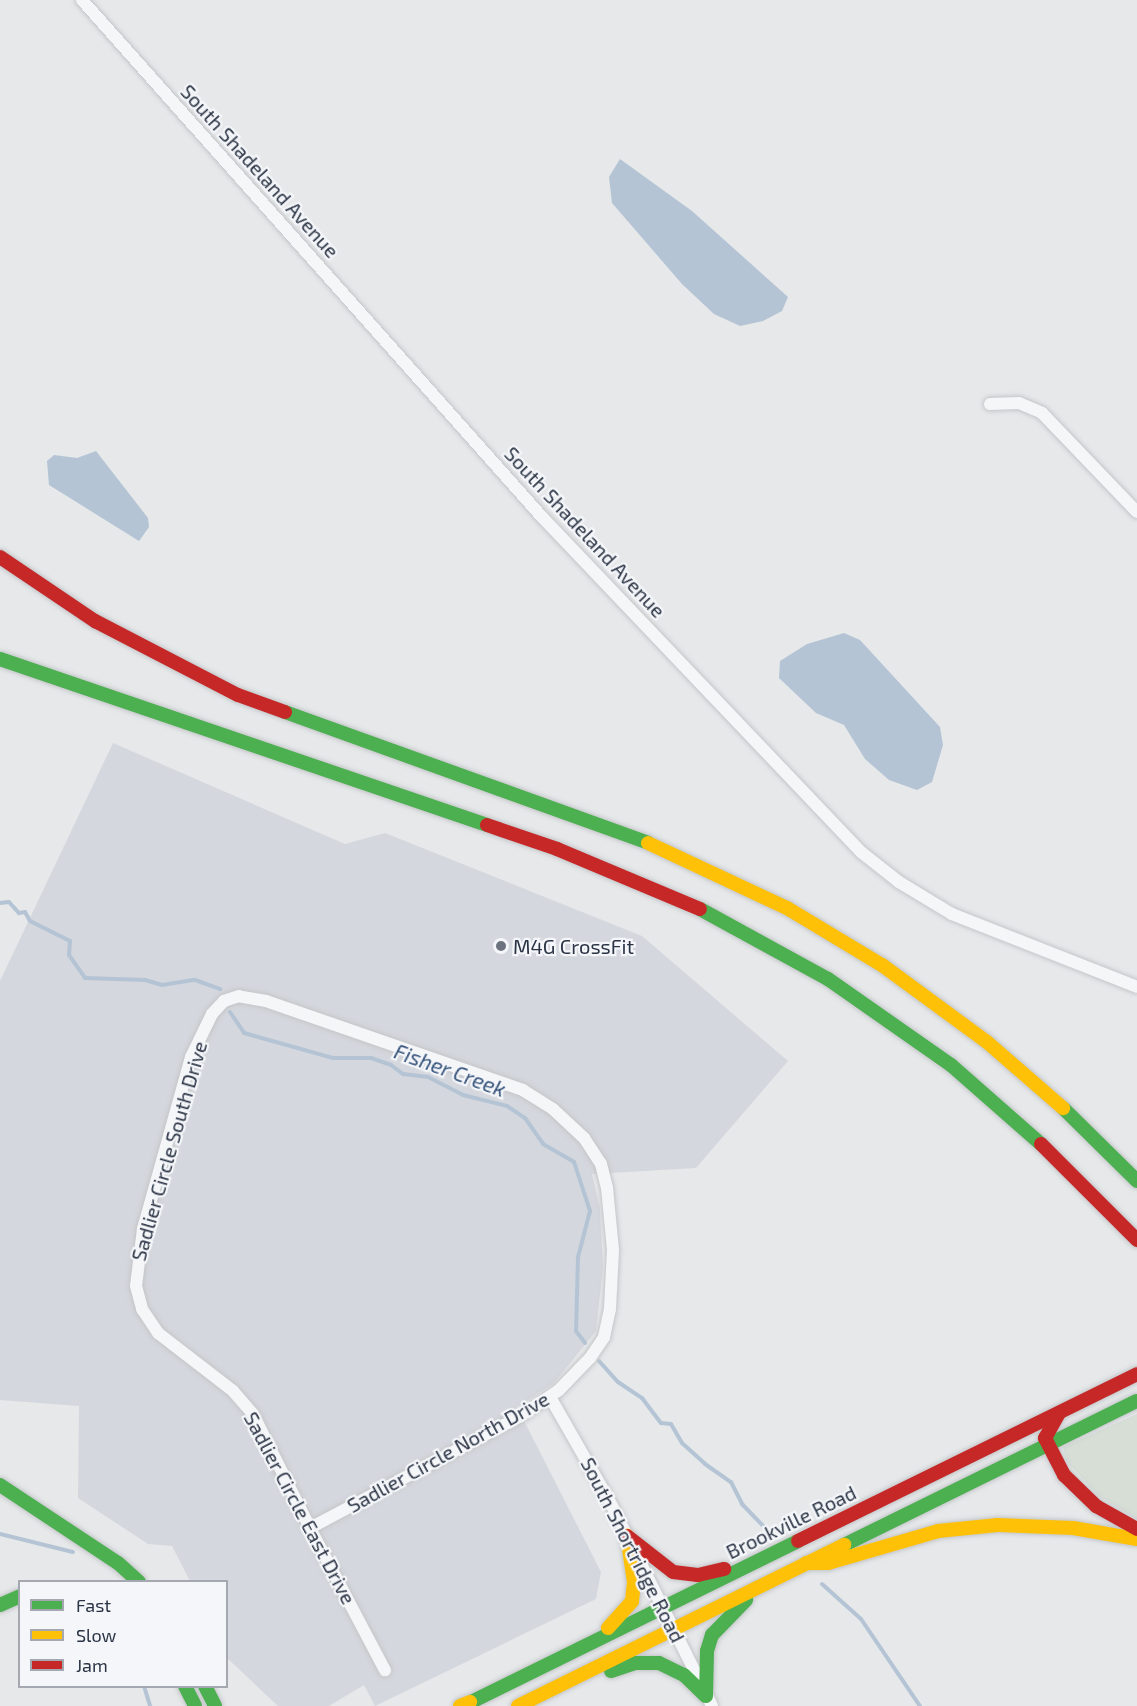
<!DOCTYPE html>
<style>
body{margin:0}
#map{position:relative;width:1137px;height:1706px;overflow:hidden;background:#e6e8ea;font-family:"Exo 2",sans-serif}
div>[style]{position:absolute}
.built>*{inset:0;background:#d4d7dd}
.green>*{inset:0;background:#d6ded6}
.water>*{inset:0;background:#b4c4d5}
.stream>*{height:4px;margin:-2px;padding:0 2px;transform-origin:2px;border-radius:2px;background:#b4c4d5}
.roads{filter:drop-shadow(0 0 2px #c4c6c8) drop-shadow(0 0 2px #c4c6c8)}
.street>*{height:12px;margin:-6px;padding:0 6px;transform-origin:6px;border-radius:6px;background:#f5f6f7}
.fast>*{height:14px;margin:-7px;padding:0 7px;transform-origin:7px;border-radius:7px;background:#4caf50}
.slow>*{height:14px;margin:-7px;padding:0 7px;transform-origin:7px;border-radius:7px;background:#ffc107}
.jam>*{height:14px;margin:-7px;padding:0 7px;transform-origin:7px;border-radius:7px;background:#c62828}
.dots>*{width:16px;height:16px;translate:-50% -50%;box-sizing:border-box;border:3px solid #f4f6f9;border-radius:50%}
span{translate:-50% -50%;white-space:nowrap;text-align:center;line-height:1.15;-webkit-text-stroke:4.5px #f4f6f9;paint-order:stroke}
.street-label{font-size:20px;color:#2b3445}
.poi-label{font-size:20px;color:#2b3445}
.left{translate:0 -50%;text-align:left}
.water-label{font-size:21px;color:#34527a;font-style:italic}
.legend{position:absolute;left:18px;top:1580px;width:210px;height:108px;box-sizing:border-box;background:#f4f6f9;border:2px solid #a4a8b1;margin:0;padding:8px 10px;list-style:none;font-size:18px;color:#2b3445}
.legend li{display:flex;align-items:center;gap:12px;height:30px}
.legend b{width:30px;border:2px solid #a4a8b1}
</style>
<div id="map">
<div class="built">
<i style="clip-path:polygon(113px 743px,345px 844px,385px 833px,642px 936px,788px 1061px,696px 1168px,592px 1174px,600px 1208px,603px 1267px,596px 1331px,554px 1383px,517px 1407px,601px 1572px,596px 1599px,375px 1706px,364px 1685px,329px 1706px,278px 1706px,226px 1657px,226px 1582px,190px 1581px,172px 1546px,148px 1544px,78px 1498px,79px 1406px,0 1400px,0 981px)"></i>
</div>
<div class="green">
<i style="clip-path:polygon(1137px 1414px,1137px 1519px,1099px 1496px,1067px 1462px,1063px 1447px)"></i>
</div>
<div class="water">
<i style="clip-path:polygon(620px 159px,692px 211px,788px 297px,782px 311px,763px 321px,740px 326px,714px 314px,682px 284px,612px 203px,609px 177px)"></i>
<i style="clip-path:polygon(96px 451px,148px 518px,149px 527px,139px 541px,49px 485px,47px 461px,54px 455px,77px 458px)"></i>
<i style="clip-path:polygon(844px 633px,860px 640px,940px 727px,943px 745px,932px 782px,917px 790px,889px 780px,865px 759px,844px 725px,816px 713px,779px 678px,780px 661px,807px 644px)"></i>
</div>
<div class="stream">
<i style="left:0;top:903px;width:9px;rotate:-6deg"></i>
<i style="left:9px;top:902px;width:15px;rotate:48deg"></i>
<i style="left:19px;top:913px;width:6px;rotate:-9deg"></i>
<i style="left:25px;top:912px;width:10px;rotate:61deg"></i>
<i style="left:30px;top:921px;width:45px;rotate:26.6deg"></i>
<i style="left:70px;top:941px;width:14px;rotate:94deg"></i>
<i style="left:69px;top:955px;width:28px;rotate:55deg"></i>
<i style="left:85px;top:978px;width:60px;rotate:1.9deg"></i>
<i style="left:145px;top:980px;width:18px;rotate:16deg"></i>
<i style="left:162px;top:985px;width:33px;rotate:-9deg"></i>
<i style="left:195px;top:980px;width:27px;rotate:20deg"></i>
<i style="left:230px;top:1012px;width:25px;rotate:56deg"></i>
<i style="left:244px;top:1033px;width:92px;rotate:15.7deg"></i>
<i style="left:333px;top:1058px;width:38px"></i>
<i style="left:371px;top:1058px;width:21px;rotate:19deg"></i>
<i style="left:391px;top:1065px;width:15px;rotate:37deg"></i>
<i style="left:403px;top:1074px;width:25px;rotate:7deg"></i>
<i style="left:428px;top:1077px;width:39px;rotate:27deg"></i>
<i style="left:463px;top:1095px;width:45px;rotate:14deg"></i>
<i style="left:507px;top:1106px;width:22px;rotate:34deg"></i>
<i style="left:525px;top:1118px;width:32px;rotate:55deg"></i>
<i style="left:543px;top:1144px;width:36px;rotate:30deg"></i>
<i style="left:574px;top:1162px;width:52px;rotate:71.9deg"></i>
<i style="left:590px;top:1211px;width:48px;rotate:104.6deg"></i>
<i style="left:578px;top:1257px;width:74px;rotate:91.5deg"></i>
<i style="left:576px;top:1331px;width:15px;rotate:53deg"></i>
<i style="left:599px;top:1361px;width:28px;rotate:48deg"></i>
<i style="left:618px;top:1382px;width:29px;rotate:34deg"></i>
<i style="left:642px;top:1398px;width:31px;rotate:53deg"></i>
<i style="left:661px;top:1423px;width:10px;rotate:6deg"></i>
<i style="left:671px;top:1424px;width:22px;rotate:60deg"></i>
<i style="left:682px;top:1443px;width:31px;rotate:42deg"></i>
<i style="left:705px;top:1464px;width:32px;rotate:35deg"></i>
<i style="left:731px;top:1482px;width:25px;rotate:63deg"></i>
<i style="left:742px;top:1504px;width:36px;rotate:46deg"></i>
<i style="left:0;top:1534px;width:75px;rotate:13.9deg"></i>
<i style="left:822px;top:1584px;width:52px;rotate:41.9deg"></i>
<i style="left:861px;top:1619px;width:105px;rotate:55.9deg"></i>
<i style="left:144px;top:1686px;width:21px;rotate:73deg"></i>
</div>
<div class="roads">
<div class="street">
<i style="left:82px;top:0;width:692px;rotate:48.34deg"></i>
<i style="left:542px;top:517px;width:463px;rotate:46.4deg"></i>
<i style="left:861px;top:852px;width:48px;rotate:38.3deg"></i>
<i style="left:899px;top:882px;width:62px;rotate:31.1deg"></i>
<i style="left:952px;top:914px;width:199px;rotate:21.5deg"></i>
<i style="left:990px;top:404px;width:29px;rotate:-2deg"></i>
<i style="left:1019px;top:403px;width:25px;rotate:23deg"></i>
<i style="left:1042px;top:413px;width:137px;rotate:46.2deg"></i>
<i style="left:550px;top:1397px;width:119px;rotate:60.2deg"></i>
<i style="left:609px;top:1500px;width:230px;rotate:63.4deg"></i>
<i style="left:310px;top:1528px;width:237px;rotate:-28deg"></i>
<i style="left:519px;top:1417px;width:48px;rotate:-34deg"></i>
<i style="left:559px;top:1390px;width:45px;rotate:-45.9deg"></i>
<i style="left:590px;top:1358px;width:25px;rotate:-56deg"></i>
<i style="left:604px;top:1337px;width:29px;rotate:-78deg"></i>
<i style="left:610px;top:1309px;width:59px;rotate:-87.1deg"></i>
<i style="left:613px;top:1250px;width:62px;rotate:-95.5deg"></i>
<i style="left:607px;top:1188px;width:25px;rotate:-104deg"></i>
<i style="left:601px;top:1164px;width:31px;rotate:-123deg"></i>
<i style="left:584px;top:1138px;width:42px;rotate:-136.9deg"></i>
<i style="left:553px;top:1109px;width:36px;rotate:-148deg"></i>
<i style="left:523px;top:1090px;width:272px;rotate:-160.9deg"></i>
<i style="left:266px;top:1001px;width:27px;rotate:-170deg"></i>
<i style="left:239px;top:996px;width:16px;rotate:162deg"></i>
<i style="left:224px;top:1001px;width:18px;rotate:133deg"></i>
<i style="left:212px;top:1014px;width:48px;rotate:116deg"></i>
<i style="left:191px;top:1057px;width:179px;rotate:105.6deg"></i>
<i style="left:143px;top:1229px;width:57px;rotate:97deg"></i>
<i style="left:136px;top:1286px;width:24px;rotate:75deg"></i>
<i style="left:142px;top:1309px;width:29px;rotate:56deg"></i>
<i style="left:158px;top:1333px;width:95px;rotate:37.7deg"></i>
<i style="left:233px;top:1391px;width:30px;rotate:49deg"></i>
<i style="left:253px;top:1414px;width:127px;rotate:63.4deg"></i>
<i style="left:310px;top:1528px;width:161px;rotate:62.2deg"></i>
</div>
<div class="fast">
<i style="left:0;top:659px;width:515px;rotate:18.82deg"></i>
<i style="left:285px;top:712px;width:386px;rotate:19.8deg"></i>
<i style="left:700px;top:909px;width:146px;rotate:28.7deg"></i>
<i style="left:828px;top:979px;width:150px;rotate:35deg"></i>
<i style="left:951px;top:1065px;width:120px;rotate:41.3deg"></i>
<i style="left:1063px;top:1108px;width:104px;rotate:44.6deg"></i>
<i style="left:0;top:1485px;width:141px;rotate:33.5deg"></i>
<i style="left:118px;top:1563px;width:28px;rotate:42deg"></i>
<i style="left:844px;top:1545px;width:326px;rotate:-26.2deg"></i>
<i style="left:0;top:1605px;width:22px;rotate:-24deg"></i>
<i style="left:611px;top:1671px;width:26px;rotate:-18deg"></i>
<i style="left:636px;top:1663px;width:23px"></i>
<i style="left:659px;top:1663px;width:28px;rotate:26deg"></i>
<i style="left:684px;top:1675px;width:30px;rotate:44deg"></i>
<i style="left:185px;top:1686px;width:22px;rotate:63deg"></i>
<i style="left:205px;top:1686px;width:22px;rotate:63deg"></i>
<i style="left:706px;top:1696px;width:45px;rotate:-88.7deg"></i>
<i style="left:707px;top:1651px;width:17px;rotate:-73deg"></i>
<i style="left:712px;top:1635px;width:49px;rotate:-45.8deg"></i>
<i style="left:463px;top:1706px;width:373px;rotate:-26.2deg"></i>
</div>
<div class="slow">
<i style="left:648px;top:843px;width:153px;rotate:25.1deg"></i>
<i style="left:787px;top:908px;width:111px;rotate:31deg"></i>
<i style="left:882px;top:965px;width:130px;rotate:36.3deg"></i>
<i style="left:987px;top:1042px;width:101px;rotate:41deg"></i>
<i style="left:806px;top:1563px;width:22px"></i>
<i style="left:828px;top:1563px;width:115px;rotate:-16.2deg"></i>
<i style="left:938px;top:1531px;width:60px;rotate:-5.7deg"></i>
<i style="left:998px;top:1525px;width:75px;rotate:2.3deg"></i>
<i style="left:1073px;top:1528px;width:65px;rotate:9.8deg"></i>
<i style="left:608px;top:1628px;width:36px;rotate:-48deg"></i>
<i style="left:632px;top:1601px;width:19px;rotate:-84deg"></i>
<i style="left:634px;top:1582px;width:47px;rotate:-98.7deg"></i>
<i style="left:460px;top:1706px;width:11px;rotate:-22deg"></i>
<i style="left:518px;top:1706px;width:364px;rotate:-26.3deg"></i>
</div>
<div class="jam">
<i style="left:0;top:557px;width:115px;rotate:34deg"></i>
<i style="left:95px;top:621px;width:161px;rotate:27.4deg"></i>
<i style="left:238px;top:695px;width:50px;rotate:19.9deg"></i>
<i style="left:487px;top:825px;width:74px;rotate:18.9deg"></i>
<i style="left:557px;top:849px;width:155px;rotate:22.8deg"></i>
<i style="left:1041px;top:1144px;width:136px;rotate:45deg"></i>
<i style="left:1059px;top:1413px;width:29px;rotate:119deg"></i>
<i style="left:1045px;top:1438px;width:42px;rotate:62.8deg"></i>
<i style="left:1064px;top:1475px;width:45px;rotate:44.1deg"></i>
<i style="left:1096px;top:1506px;width:47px;rotate:29.3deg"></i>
<i style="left:627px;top:1536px;width:58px;rotate:38deg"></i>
<i style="left:673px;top:1572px;width:25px;rotate:7deg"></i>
<i style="left:698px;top:1575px;width:27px;rotate:-13deg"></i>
<i style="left:798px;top:1541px;width:378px;rotate:-26.2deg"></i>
</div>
</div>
<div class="dots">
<i style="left:501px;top:946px;background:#6c737f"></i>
</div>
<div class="street-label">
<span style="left:260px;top:171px;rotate:48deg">South Shadeland Avenue</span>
<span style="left:585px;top:532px;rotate:47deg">South Shadeland Avenue</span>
<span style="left:169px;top:1151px;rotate:-74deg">Sadlier Circle South Drive</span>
<span style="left:448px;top:1452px;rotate:-29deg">Sadlier Circle North Drive</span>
<span style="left:300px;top:1508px;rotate:62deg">Sadlier Circle East Drive</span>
<span style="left:791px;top:1522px;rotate:-26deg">Brookville Road</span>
<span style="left:633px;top:1550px;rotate:63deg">South Shortridge Road</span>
</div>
<div class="poi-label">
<span class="left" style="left:513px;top:946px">M4G CrossFit</span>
</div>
<div class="water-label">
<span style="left:450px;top:1070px;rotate:20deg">Fisher Creek</span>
</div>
<ul class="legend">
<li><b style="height:8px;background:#4caf50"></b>Fast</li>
<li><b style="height:8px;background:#ffc107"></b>Slow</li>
<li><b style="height:8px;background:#c62828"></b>Jam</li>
</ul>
</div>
